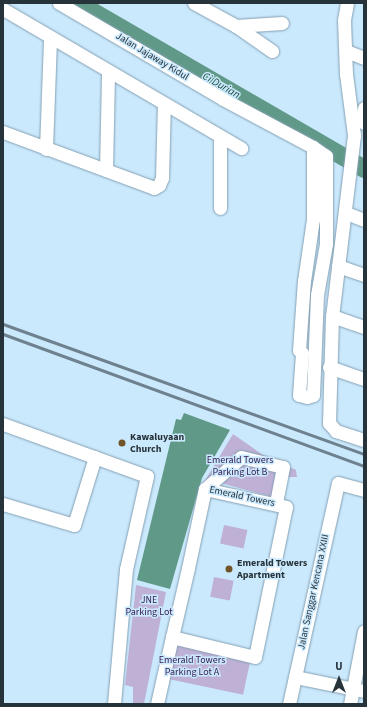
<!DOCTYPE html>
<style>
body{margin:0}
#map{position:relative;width:367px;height:707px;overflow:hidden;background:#cbe9fd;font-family:"Source Sans 3",sans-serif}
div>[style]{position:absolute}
.green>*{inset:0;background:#bfb1d6;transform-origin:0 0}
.water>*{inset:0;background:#609987}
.river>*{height:18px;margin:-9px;padding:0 9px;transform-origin:9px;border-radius:9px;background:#609987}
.roads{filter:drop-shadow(0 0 1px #84a0b3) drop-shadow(0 0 1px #84a0b3)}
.minor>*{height:13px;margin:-6.5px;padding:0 6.5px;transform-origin:6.5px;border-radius:6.5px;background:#fff}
.rail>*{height:3px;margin:-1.5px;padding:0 1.5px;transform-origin:1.5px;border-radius:1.5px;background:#6e818e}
.dots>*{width:11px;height:11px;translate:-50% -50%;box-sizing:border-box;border:2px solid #cbe9fd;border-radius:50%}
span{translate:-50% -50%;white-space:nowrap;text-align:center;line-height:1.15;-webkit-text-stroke:3px #cbe9fd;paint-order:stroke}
.street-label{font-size:10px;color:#27333a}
.poi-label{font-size:10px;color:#27333a;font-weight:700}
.left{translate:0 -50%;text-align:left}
.park-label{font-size:10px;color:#331a50}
.water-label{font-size:11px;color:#1c4d40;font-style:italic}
.frame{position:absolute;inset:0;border:4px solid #27333a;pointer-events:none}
.north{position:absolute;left:319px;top:659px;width:40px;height:40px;-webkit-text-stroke:3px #cbe9fd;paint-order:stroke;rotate:0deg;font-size:11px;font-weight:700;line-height:16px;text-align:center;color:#27333a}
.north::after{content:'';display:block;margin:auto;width:14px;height:18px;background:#27333a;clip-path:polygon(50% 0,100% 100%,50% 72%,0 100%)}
</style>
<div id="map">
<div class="green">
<i style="clip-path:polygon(233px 434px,263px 455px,296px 470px,297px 477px,280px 477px,276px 498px,206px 479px)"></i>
<i style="left:224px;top:525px;width:24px;height:19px;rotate:12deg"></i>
<i style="left:214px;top:577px;width:20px;height:20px;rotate:11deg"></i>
<i style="clip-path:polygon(136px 585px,166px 592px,144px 704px,133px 704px,133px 687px,125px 685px)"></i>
<i style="left:177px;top:645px;width:75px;height:35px;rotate:12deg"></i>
</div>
<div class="water">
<i style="clip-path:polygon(184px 413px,230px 430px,202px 478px,170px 589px,137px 580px,176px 419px,181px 420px)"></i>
</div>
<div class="river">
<i style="left:78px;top:3px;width:331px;rotate:30.1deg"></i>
</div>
<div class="roads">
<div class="minor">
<i style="left:59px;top:3px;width:190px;rotate:30.3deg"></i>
<i style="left:223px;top:99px;width:102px;rotate:28.1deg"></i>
<i style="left:313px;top:147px;width:16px;rotate:35deg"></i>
<i style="left:326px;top:156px;width:88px;rotate:90deg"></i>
<i style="left:326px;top:244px;width:52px;rotate:100deg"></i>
<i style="left:317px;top:295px;width:100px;rotate:92.3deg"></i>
<i style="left:313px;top:395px;width:6px;rotate:162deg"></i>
<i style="left:307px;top:397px;width:8px;rotate:-166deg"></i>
<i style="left:299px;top:395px;width:42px;rotate:-85.9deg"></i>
<i style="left:302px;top:353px;width:4px;rotate:-135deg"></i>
<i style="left:299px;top:350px;width:69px;rotate:-85.9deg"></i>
<i style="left:304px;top:281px;width:63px;rotate:-81.7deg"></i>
<i style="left:313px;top:219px;width:72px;rotate:-90deg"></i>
<i style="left:194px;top:3px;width:48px;rotate:28.7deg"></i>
<i style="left:236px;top:26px;width:44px;rotate:34.8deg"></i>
<i style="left:347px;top:3px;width:17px;rotate:100deg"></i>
<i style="left:344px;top:20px;width:54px;rotate:87.9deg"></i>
<i style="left:346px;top:74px;width:62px;rotate:82.5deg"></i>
<i style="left:354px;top:135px;width:182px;rotate:96.9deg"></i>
<i style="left:332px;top:316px;width:107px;rotate:91.6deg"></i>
<i style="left:329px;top:423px;width:11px;rotate:49deg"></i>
<i style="left:336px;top:431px;width:29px;rotate:18deg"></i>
<i style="left:3px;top:9px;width:276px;rotate:30.3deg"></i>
<i style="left:236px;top:26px;width:46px;rotate:-3.7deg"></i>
<i style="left:346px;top:51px;width:19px;rotate:21deg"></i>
<i style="left:364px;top:108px;width:15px;rotate:90deg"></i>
<i style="left:3px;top:132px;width:161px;rotate:20.3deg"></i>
<i style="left:154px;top:188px;width:6px;rotate:-31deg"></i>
<i style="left:159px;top:185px;width:8px;rotate:-67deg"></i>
<i style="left:162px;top:178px;width:74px;rotate:-88.5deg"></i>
<i style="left:220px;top:137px;width:71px;rotate:90deg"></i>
<i style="left:46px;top:149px;width:111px;rotate:-87.9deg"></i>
<i style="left:106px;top:170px;width:97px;rotate:-88.8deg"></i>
<i style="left:346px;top:213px;width:19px;rotate:21deg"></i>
<i style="left:338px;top:266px;width:28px;rotate:19deg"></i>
<i style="left:332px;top:316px;width:34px;rotate:19deg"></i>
<i style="left:329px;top:367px;width:37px;rotate:19deg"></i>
<i style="left:3px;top:424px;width:153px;rotate:19.9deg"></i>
<i style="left:147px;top:476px;width:95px;rotate:102.7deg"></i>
<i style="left:126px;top:569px;width:136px;rotate:95.1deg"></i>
<i style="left:205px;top:489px;width:48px;rotate:-41.6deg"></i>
<i style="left:241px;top:457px;width:43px;rotate:13.4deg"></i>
<i style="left:283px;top:467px;width:38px;rotate:101deg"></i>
<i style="left:3px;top:504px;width:74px;rotate:16.5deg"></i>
<i style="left:74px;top:525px;width:71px;rotate:-72.8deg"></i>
<i style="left:295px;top:677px;width:70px;rotate:11.5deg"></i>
<i style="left:157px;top:704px;width:69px;rotate:-77.4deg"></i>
<i style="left:172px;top:637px;width:71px;rotate:-76.9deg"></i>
<i style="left:188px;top:568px;width:81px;rotate:-77.9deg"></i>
<i style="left:205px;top:489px;width:83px;rotate:12.5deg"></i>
<i style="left:286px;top:507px;width:153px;rotate:101.7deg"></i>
<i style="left:255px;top:657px;width:85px;rotate:-166.5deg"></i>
<i style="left:289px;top:704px;width:226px;rotate:-77.5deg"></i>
<i style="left:338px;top:483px;width:27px;rotate:15deg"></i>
<i style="left:350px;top:704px;width:74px;rotate:-79.1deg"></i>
</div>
</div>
<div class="rail">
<i style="left:3px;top:324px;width:384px;rotate:19.8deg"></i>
<i style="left:3px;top:334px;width:384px;rotate:20.1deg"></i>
</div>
<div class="dots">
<i style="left:122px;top:443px;background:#725429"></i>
<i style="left:229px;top:569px;background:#725429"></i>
</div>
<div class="street-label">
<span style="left:152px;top:57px;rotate:31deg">Jalan Jajaway Kidul</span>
<span style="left:242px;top:497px;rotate:12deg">Emerald Towers</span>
<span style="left:314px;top:592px;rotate:-78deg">Jalan Sanggar Kencana XXIII</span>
</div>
<div class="poi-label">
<span class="left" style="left:130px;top:443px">Kawaluyaan<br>Church</span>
<span class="left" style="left:237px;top:569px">Emerald Towers<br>Apartment</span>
</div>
<div class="park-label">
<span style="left:240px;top:466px">Emerald Towers<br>Parking Lot B</span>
<span style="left:149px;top:606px">JNE<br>Parking Lot</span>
<span style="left:192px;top:666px">Emerald Towers<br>Parking Lot A</span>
</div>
<div class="water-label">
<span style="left:221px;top:86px;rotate:30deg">Ci Durian</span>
</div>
<div class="frame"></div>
<div class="north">U</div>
</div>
